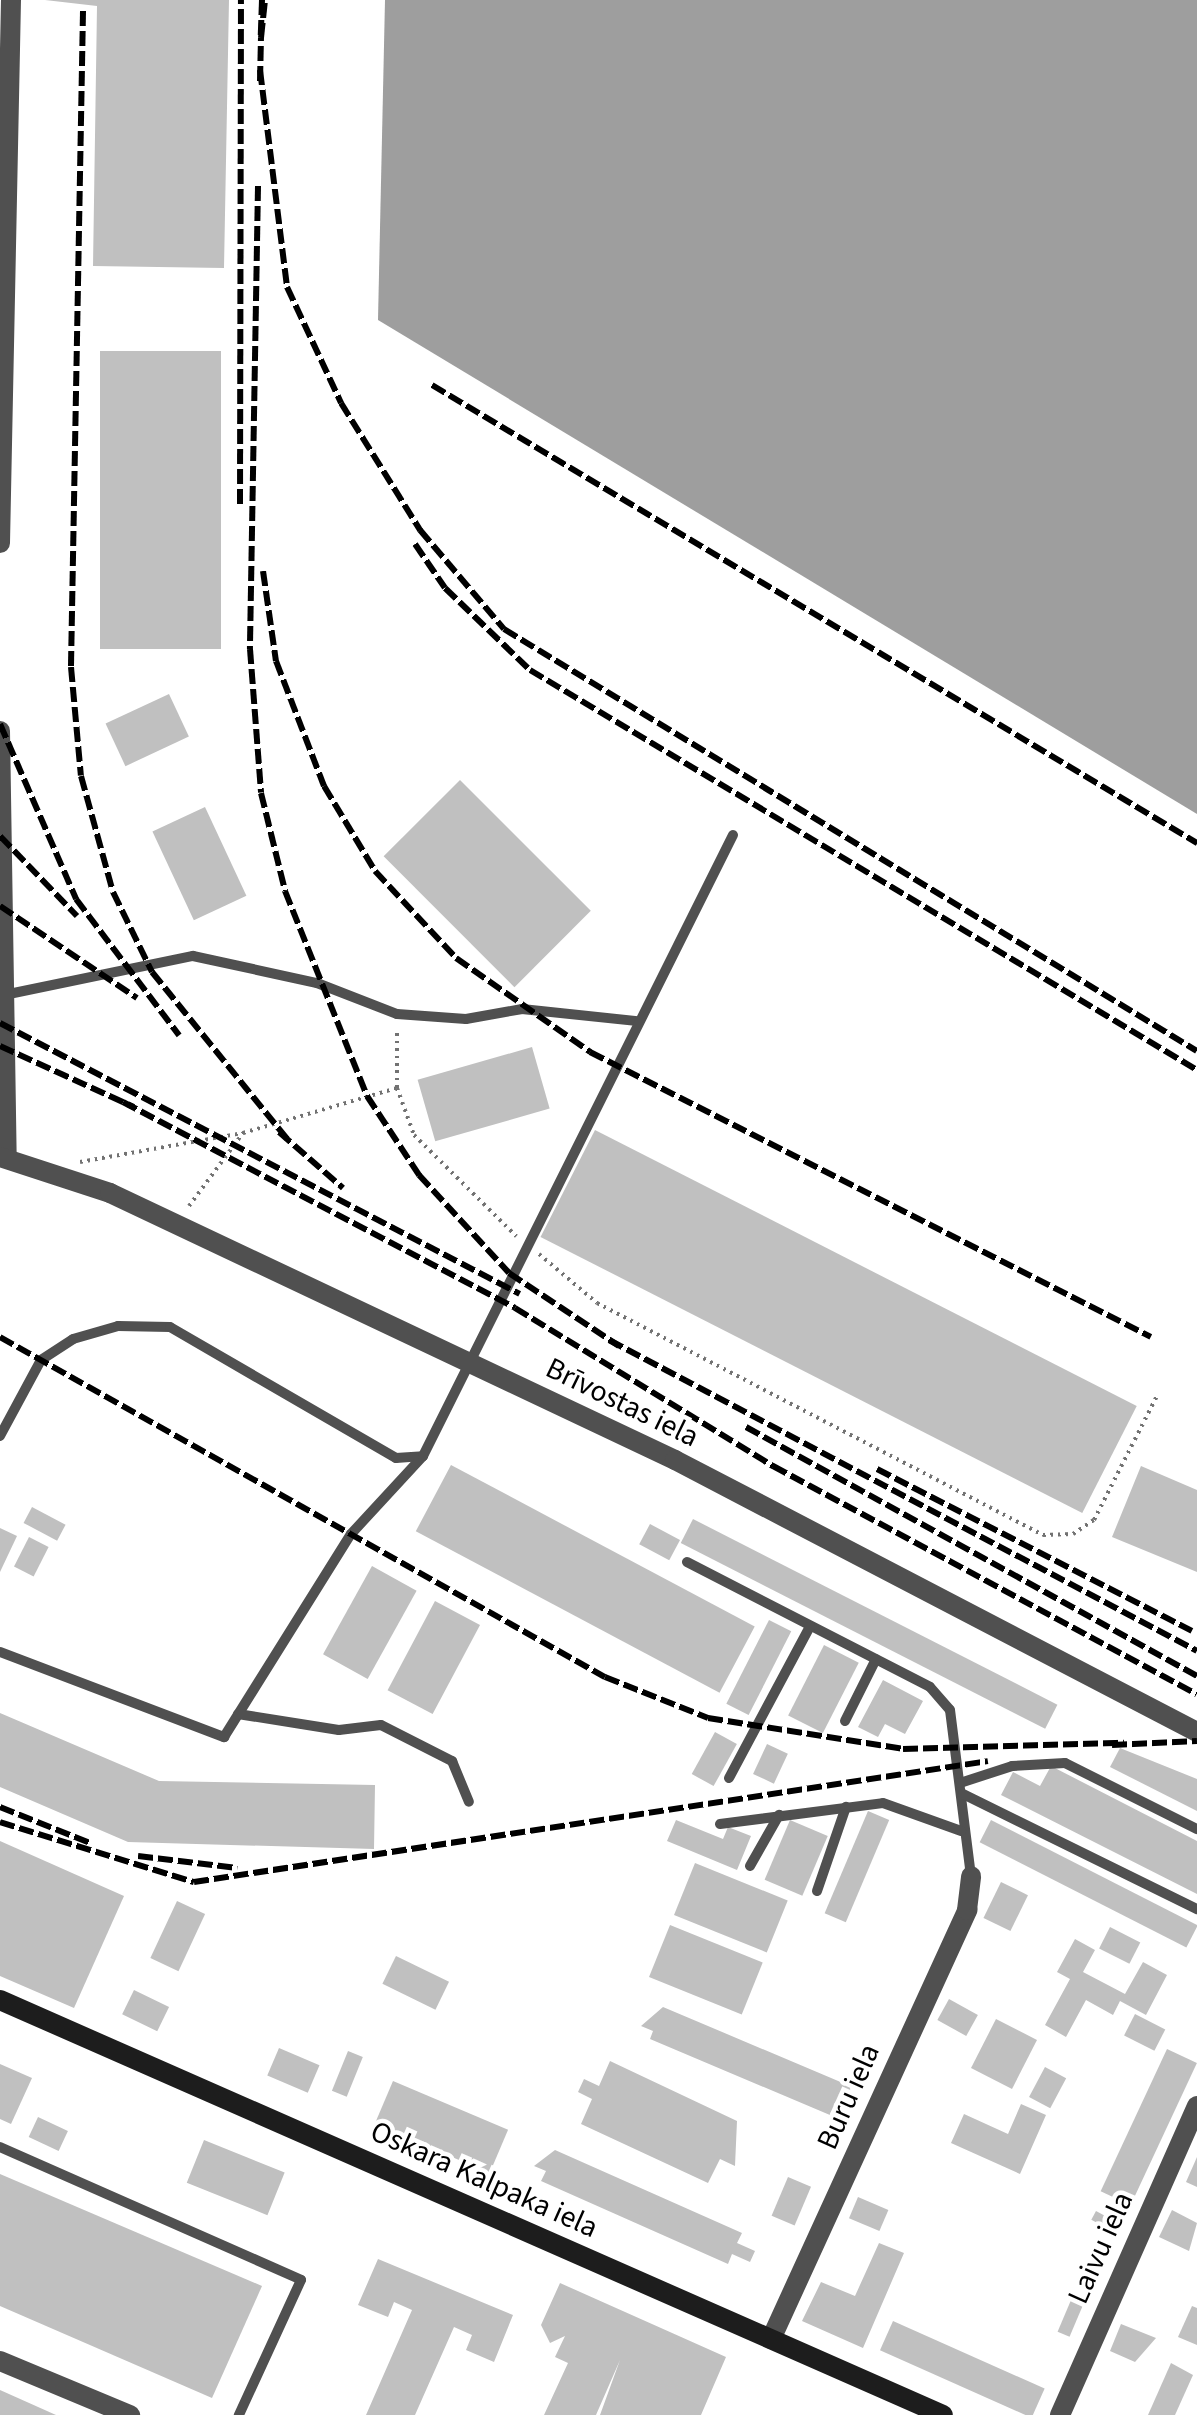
<!DOCTYPE html>
<meta charset="utf-8">
<style>
body{margin:0}
#map{position:relative;width:1197px;height:2415px;overflow:hidden;background:#fff;font-family:"Source Sans 3",sans-serif}
div>[style]{position:absolute}
.water>*{inset:0;background:#9e9e9e}
.building>*{inset:0;background:#c0c0c0;transform-origin:0 0}
.path>*{height:4px;margin-top:-2px;transform-origin:0;background:repeating-linear-gradient(90deg,#727272 0 2.5px,transparent 0 7.5px)}
.lane>*{height:10px;margin:-5px;padding:0 5px;transform-origin:5px;border-radius:5px;background:#505050}
.street>*{height:20px;margin:-10px;padding:0 10px;transform-origin:10px;border-radius:10px;background:#505050}
.secondary>*{height:20px;margin:-10px;padding:0 10px;transform-origin:10px;border-radius:10px;background:#1d1d1d}
.rail>*{height:6px;margin-top:-3px;transform-origin:0;background:repeating-linear-gradient(90deg,#000 0 15px,transparent 0 20px)}
span{translate:-50% -50%;white-space:nowrap;text-align:center;line-height:1.15;-webkit-text-stroke:9px #fff;paint-order:stroke}
.street-label{font-size:30px;color:#000}
</style>
<div id="map">
<div class="water">
<i style="clip-path:polygon(385px 0,1197px 0,1197px 814px,378px 320px)"></i>
</div>
<div class="building">
<i style="clip-path:polygon(45px 0,229px 0,224px 268px,93px 266px,97px 6px)"></i>
<i style="left:100px;top:351px;width:121px;height:298px"></i>
<i style="left:169px;top:694px;width:47px;height:70px;rotate:65deg"></i>
<i style="left:460px;top:780px;width:185px;height:108px;rotate:45deg"></i>
<i style="left:205px;top:807px;width:98px;height:58px;rotate:65deg"></i>
<i style="left:532px;top:1047px;width:64px;height:119px;rotate:74deg"></i>
<i style="left:595px;top:1130px;width:608px;height:120px;rotate:27deg"></i>
<i style="left:451px;top:1465px;width:344px;height:75px;rotate:28deg"></i>
<i style="clip-path:polygon(1141px 1466px,1197px 1490px,1197px 1572px,1112px 1537px)"></i>
<i style="left:32px;top:1507px;width:38px;height:18px;rotate:28deg"></i>
<i style="left:693px;top:1519px;width:409px;height:27px;rotate:27deg"></i>
<i style="left:650px;top:1524px;width:34px;height:23px;rotate:28deg"></i>
<i style="clip-path:polygon(0 1528px,17px 1536px,0 1572px)"></i>
<i style="left:29px;top:1537px;width:22px;height:33px;rotate:27deg"></i>
<i style="left:372px;top:1566px;width:51px;height:101px;rotate:29deg"></i>
<i style="left:435px;top:1601px;width:51px;height:101px;rotate:28deg"></i>
<i style="left:769px;top:1620px;width:25px;height:94px;rotate:27deg"></i>
<i style="left:824px;top:1645px;width:39px;height:79px;rotate:27deg"></i>
<i style="clip-path:polygon(883px 1680px,923px 1701px,905px 1734px,885px 1724px,878px 1737px,858px 1727px)"></i>
<i style="clip-path:polygon(0 1713px,159px 1781px,375px 1785px,374px 1849px,128px 1842px,0 1787px)"></i>
<i style="left:715px;top:1732px;width:25px;height:48px;rotate:29deg"></i>
<i style="left:767px;top:1744px;width:23px;height:33px;rotate:25deg"></i>
<i style="clip-path:polygon(1120px 1748px,1197px 1779px,1197px 1811px,1110px 1767px)"></i>
<i style="clip-path:polygon(1051px 1766px,1197px 1841px,1197px 1894px,1001px 1795px,1013px 1772px,1040px 1786px)"></i>
<i style="left:868px;top:1811px;width:23px;height:111px;rotate:23deg"></i>
<i style="clip-path:polygon(676px 1820px,723px 1839px,728px 1827px,751px 1836px,737px 1870px,667px 1841px)"></i>
<i style="left:790px;top:1820px;width:41px;height:65px;rotate:23deg"></i>
<i style="left:991px;top:1820px;width:232px;height:25px;rotate:27deg"></i>
<i style="clip-path:polygon(0 1841px,124px 1896px,74px 2008px,0 1976px)"></i>
<i style="left:695px;top:1863px;width:100px;height:56px;rotate:22deg"></i>
<i style="left:1001px;top:1882px;width:30px;height:40px;rotate:26deg"></i>
<i style="left:177px;top:1901px;width:31px;height:63px;rotate:25deg"></i>
<i style="left:670px;top:1925px;width:100px;height:56px;rotate:22deg"></i>
<i style="left:1110px;top:1927px;width:34px;height:24px;rotate:27deg"></i>
<i style="clip-path:polygon(1075px 1939px,1095px 1950px,1083px 1972px,1125px 1994px,1143px 1962px,1167px 1975px,1146px 2015px,1120px 2001px,1113px 2015px,1086px 2000px,1066px 2037px,1045px 2025px,1070px 1979px,1057px 1972px)"></i>
<i style="left:396px;top:1956px;width:59px;height:31px;rotate:26deg"></i>
<i style="left:134px;top:1990px;width:39px;height:27px;rotate:26deg"></i>
<i style="left:949px;top:1999px;width:33px;height:24px;rotate:29deg"></i>
<i style="clip-path:polygon(663px 2007px,850px 2086px,851px 2112px,842px 2108px,837px 2118px,650px 2039px,653px 2031px,641px 2026px)"></i>
<i style="left:1135px;top:2014px;width:34px;height:24px;rotate:27deg"></i>
<i style="left:996px;top:2019px;width:46px;height:55px;rotate:27deg"></i>
<i style="left:279px;top:2048px;width:44px;height:30px;rotate:23deg"></i>
<i style="left:1167px;top:2049px;width:33px;height:157px;rotate:25deg"></i>
<i style="left:348px;top:2051px;width:16px;height:43px;rotate:22deg"></i>
<i style="clip-path:polygon(610px 2061px,737px 2121px,735px 2166px,720px 2159px,708px 2183px,581px 2124px,592px 2099px,578px 2092px,584px 2079px,599px 2086px)"></i>
<i style="clip-path:polygon(0 2064px,32px 2078px,11px 2124px,0 2119px)"></i>
<i style="left:1045px;top:2067px;width:24px;height:34px;rotate:28deg"></i>
<i style="left:393px;top:2081px;width:125px;height:47px;rotate:23deg"></i>
<i style="clip-path:polygon(1021px 2104px,1046px 2115px,1020px 2174px,951px 2143px,964px 2114px,1008px 2134px)"></i>
<i style="left:38px;top:2117px;width:33px;height:22px;rotate:25deg"></i>
<i style="left:204px;top:2140px;width:87px;height:46px;rotate:22deg"></i>
<i style="clip-path:polygon(555px 2150px,742px 2233px,737px 2243px,755px 2251px,750px 2262px,732px 2254px,728px 2264px,541px 2181px,546px 2171px,534px 2166px)"></i>
<i style="clip-path:polygon(1197px 2157px,1197px 2187px,1186px 2182px)"></i>
<i style="clip-path:polygon(0 2174px,262px 2286px,212px 2398px,0 2306px)"></i>
<i style="left:788px;top:2177px;width:25px;height:42px;rotate:23deg"></i>
<i style="left:858px;top:2197px;width:33px;height:23px;rotate:23deg"></i>
<i style="clip-path:polygon(1172px 2210px,1197px 2223px,1189px 2251px,1159px 2237px)"></i>
<i style="left:1096px;top:2211px;width:19px;height:10px;rotate:28deg"></i>
<i style="clip-path:polygon(879px 2243px,904px 2253px,863px 2348px,802px 2321px,821px 2282px,855px 2296px)"></i>
<i style="clip-path:polygon(378px 2259px,513px 2315px,494px 2362px,466px 2350px,472px 2335px,454px 2327px,415px 2415px,366px 2415px,412px 2310px,394px 2302px,388px 2317px,358px 2305px)"></i>
<i style="clip-path:polygon(560px 2283px,726px 2357px,701px 2415px,600px 2415px,620px 2360px,596px 2415px,544px 2415px,568px 2363px,555px 2357px,565px 2336px,550px 2343px,541px 2325px)"></i>
<i style="left:1074px;top:2293px;width:13px;height:42px;rotate:23deg"></i>
<i style="clip-path:polygon(1192px 2306px,1197px 2308px,1197px 2345px,1178px 2337px)"></i>
<i style="left:893px;top:2321px;width:166px;height:32px;rotate:24deg"></i>
<i style="clip-path:polygon(1121px 2324px,1156px 2338px,1135px 2362px,1110px 2351px)"></i>
<i style="clip-path:polygon(1171px 2363px,1193px 2375px,1175px 2415px,1148px 2415px)"></i>
<i style="clip-path:polygon(0 2390px,56px 2415px,0 2415px)"></i>
</div>
<div class="path">
<i style="left:397px;top:1088px;width:50px;rotate:70.1deg"></i>
<i style="left:414px;top:1135px;width:144px;rotate:44.7deg"></i>
<i style="left:80px;top:1162px;width:166px;rotate:-10.1deg"></i>
<i style="left:189px;top:1206px;width:91px;rotate:-53.5deg"></i>
<i style="left:243px;top:1133px;width:160px;rotate:-16.3deg"></i>
<i style="left:397px;top:1088px;width:59px;rotate:-90deg"></i>
<i style="left:539px;top:1254px;width:76px;rotate:40.2deg"></i>
<i style="left:597px;top:1303px;width:503px;rotate:27.48deg"></i>
<i style="left:1043px;top:1535px;width:30px;rotate:-2deg"></i>
<i style="left:1073px;top:1534px;width:25px;rotate:-34deg"></i>
<i style="left:1094px;top:1520px;width:141px;rotate:-63.1deg"></i>
</div>
<div class="lane">
<i style="left:4px;top:995px;width:193px;rotate:-11.7deg"></i>
<i style="left:193px;top:956px;width:127px;rotate:12.3deg"></i>
<i style="left:317px;top:983px;width:86px;rotate:21.2deg"></i>
<i style="left:397px;top:1014px;width:69px;rotate:4.1deg"></i>
<i style="left:466px;top:1019px;width:57px;rotate:-10.1deg"></i>
<i style="left:522px;top:1009px;width:116px;rotate:6deg"></i>
<i style="left:0;top:1436px;width:86px;rotate:-61.7deg"></i>
<i style="left:41px;top:1360px;width:38px;rotate:-33deg"></i>
<i style="left:73px;top:1339px;width:47px;rotate:-16.1deg"></i>
<i style="left:118px;top:1326px;width:52px;rotate:1.1deg"></i>
<i style="left:170px;top:1327px;width:261px;rotate:30.1deg"></i>
<i style="left:396px;top:1458px;width:27px;rotate:-4deg"></i>
<i style="left:687px;top:1562px;width:273px;rotate:27.2deg"></i>
<i style="left:930px;top:1687px;width:30px;rotate:49deg"></i>
<i style="left:950px;top:1710px;width:167px;rotate:82.8deg"></i>
<i style="left:0;top:1652px;width:240px;rotate:20.8deg"></i>
<i style="left:224px;top:1737px;width:239px;rotate:-58deg"></i>
<i style="left:351px;top:1534px;width:106px;rotate:-47.3deg"></i>
<i style="left:423px;top:1456px;width:694px;rotate:-63.47deg"></i>
<i style="left:238px;top:1714px;width:102px;rotate:9deg"></i>
<i style="left:339px;top:1730px;width:42px;rotate:-6.8deg"></i>
<i style="left:381px;top:1725px;width:80px;rotate:26.9deg"></i>
<i style="left:452px;top:1761px;width:44px;rotate:67.5deg"></i>
<i style="left:845px;top:1721px;width:69px;rotate:-63.4deg"></i>
<i style="left:729px;top:1778px;width:172px;rotate:-61.9deg"></i>
<i style="left:960px;top:1783px;width:55px;rotate:-18.1deg"></i>
<i style="left:1012px;top:1766px;width:53px;rotate:-3.2deg"></i>
<i style="left:1065px;top:1763px;width:148px;rotate:26.6deg"></i>
<i style="left:963px;top:1794px;width:261px;rotate:26.2deg"></i>
<i style="left:720px;top:1824px;width:164px;rotate:-7.3deg"></i>
<i style="left:883px;top:1803px;width:83px;rotate:19.7deg"></i>
<i style="left:750px;top:1866px;width:59px;rotate:-60.4deg"></i>
<i style="left:817px;top:1891px;width:89px;rotate:-71deg"></i>
<i style="left:0;top:2147px;width:329px;rotate:23.8deg"></i>
<i style="left:301px;top:2280px;width:149px;rotate:114.7deg"></i>
</div>
<div class="street">
<i style="left:0;top:543px;width:543px;rotate:-88.84deg"></i>
<i style="left:0;top:731px;width:427px;rotate:89.1deg"></i>
<i style="left:0;top:1157px;width:116px;rotate:18.1deg"></i>
<i style="left:110px;top:1193px;width:625px;rotate:25.29deg"></i>
<i style="left:675px;top:1460px;width:589px;rotate:27.52deg"></i>
<i style="left:771px;top:2339px;width:472px;rotate:-65.4deg"></i>
<i style="left:967px;top:1910px;width:34px;rotate:-83deg"></i>
<i style="left:0;top:2361px;width:141px;rotate:22.6deg"></i>
<i style="left:1060px;top:2415px;width:338px;rotate:-66.1deg"></i>
</div>
<div class="secondary">
<i style="left:0;top:2000px;width:1030px;rotate:23.75deg"></i>
</div>
<div class="rail">
<i style="left:262px;top:0;width:38px;rotate:92deg"></i>
<i style="left:261px;top:38px;width:38px;rotate:-84deg"></i>
<i style="left:83px;top:11px;width:656px;rotate:91.05deg"></i>
<i style="left:71px;top:667px;width:109px;rotate:84.8deg"></i>
<i style="left:81px;top:776px;width:120px;rotate:74.6deg"></i>
<i style="left:113px;top:892px;width:89px;rotate:64deg"></i>
<i style="left:152px;top:972px;width:216px;rotate:51deg"></i>
<i style="left:260px;top:70px;width:219px;rotate:82.9deg"></i>
<i style="left:287px;top:287px;width:128px;rotate:65deg"></i>
<i style="left:341px;top:403px;width:150px;rotate:58.1deg"></i>
<i style="left:420px;top:530px;width:130px;rotate:49.7deg"></i>
<i style="left:504px;top:629px;width:811px;rotate:31.34deg"></i>
<i style="left:260px;top:81px;width:43px;rotate:-88.7deg"></i>
<i style="left:258px;top:186px;width:463px;rotate:91deg"></i>
<i style="left:250px;top:649px;width:144px;rotate:85.6deg"></i>
<i style="left:261px;top:793px;width:101px;rotate:76.2deg"></i>
<i style="left:285px;top:891px;width:221px;rotate:68.2deg"></i>
<i style="left:367px;top:1096px;width:95px;rotate:56.6deg"></i>
<i style="left:419px;top:1175px;width:133px;rotate:47.4deg"></i>
<i style="left:509px;top:1273px;width:132px;rotate:33.6deg"></i>
<i style="left:432px;top:385px;width:892px;rotate:30.91deg"></i>
<i style="left:240px;top:504px;width:504px;rotate:-89.89deg"></i>
<i style="left:415px;top:544px;width:53px;rotate:55.7deg"></i>
<i style="left:445px;top:588px;width:118px;rotate:44deg"></i>
<i style="left:530px;top:670px;width:778px;rotate:30.95deg"></i>
<i style="left:263px;top:571px;width:91px;rotate:81.8deg"></i>
<i style="left:276px;top:661px;width:134px;rotate:69deg"></i>
<i style="left:324px;top:786px;width:99px;rotate:59deg"></i>
<i style="left:375px;top:871px;width:119px;rotate:47deg"></i>
<i style="left:456px;top:958px;width:164px;rotate:35deg"></i>
<i style="left:590px;top:1052px;width:629px;rotate:26.93deg"></i>
<i style="left:0;top:724px;width:191px;rotate:66.5deg"></i>
<i style="left:76px;top:899px;width:171px;rotate:52.9deg"></i>
<i style="left:0;top:836px;width:111px;rotate:46.1deg"></i>
<i style="left:0;top:906px;width:165px;rotate:33.9deg"></i>
<i style="left:0;top:1023px;width:586px;rotate:27.53deg"></i>
<i style="left:0;top:1046px;width:147px;rotate:24.5deg"></i>
<i style="left:123px;top:1102px;width:443px;rotate:27.7deg"></i>
<i style="left:515px;top:1308px;width:303px;rotate:31.5deg"></i>
<i style="left:773px;top:1466px;width:481px;rotate:28.3deg"></i>
<i style="left:279px;top:1132px;width:85px;rotate:41.2deg"></i>
<i style="left:0;top:1337px;width:694px;rotate:29.34deg"></i>
<i style="left:605px;top:1677px;width:111px;rotate:21.7deg"></i>
<i style="left:708px;top:1718px;width:197px;rotate:9deg"></i>
<i style="left:903px;top:1749px;width:221px;rotate:-1.6deg"></i>
<i style="left:609px;top:1340px;width:665px;rotate:27.87deg"></i>
<i style="left:746px;top:1427px;width:515px;rotate:28.9deg"></i>
<i style="left:877px;top:1469px;width:354px;rotate:27.2deg"></i>
<i style="left:1112px;top:1745px;width:85px;rotate:-2.7deg"></i>
<i style="left:0;top:1807px;width:97px;rotate:21.8deg"></i>
<i style="left:0;top:1822px;width:203px;rotate:17.2deg"></i>
<i style="left:194px;top:1882px;width:803px;rotate:-8.66deg"></i>
<i style="left:138px;top:1856px;width:100px;rotate:6.9deg"></i>
</div>
<div class="street-label">
<span style="left:622px;top:1403px;rotate:26deg">Brīvostas iela</span>
<span style="left:849px;top:2097px;rotate:-66deg">Buru iela</span>
<span style="left:484px;top:2180px;rotate:24deg">Oskara Kalpaka iela</span>
<span style="left:1101px;top:2248px;rotate:-66deg">Laivu iela</span>
</div>
</div>
